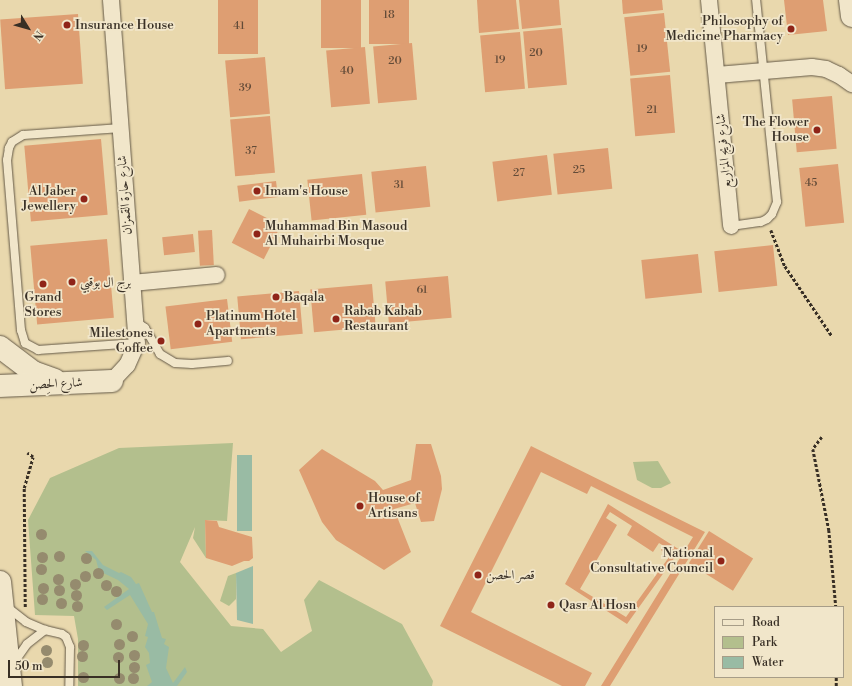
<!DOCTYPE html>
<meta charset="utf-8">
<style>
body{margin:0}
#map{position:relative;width:852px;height:686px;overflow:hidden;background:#e9d8ad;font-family:"Libre Bodoni",Amiri,serif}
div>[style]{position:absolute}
.green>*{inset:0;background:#b3bf8d}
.water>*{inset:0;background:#99bba4;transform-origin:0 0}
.building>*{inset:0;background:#de9e72;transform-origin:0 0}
.path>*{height:2.5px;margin-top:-1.25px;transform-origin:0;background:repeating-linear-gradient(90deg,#382f25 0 3px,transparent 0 5px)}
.roads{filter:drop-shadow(0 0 1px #645947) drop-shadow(0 0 1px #645947)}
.lane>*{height:8px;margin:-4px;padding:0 4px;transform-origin:4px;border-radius:4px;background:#f1e6ca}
.street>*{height:16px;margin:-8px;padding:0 8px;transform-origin:8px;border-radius:8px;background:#f1e6ca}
.secondary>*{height:22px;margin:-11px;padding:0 11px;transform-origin:11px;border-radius:11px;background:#f1e6ca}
.trees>*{width:11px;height:11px;margin:-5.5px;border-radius:50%;background:#958b6e}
.dots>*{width:11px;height:11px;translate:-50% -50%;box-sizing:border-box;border:2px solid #f1e6ca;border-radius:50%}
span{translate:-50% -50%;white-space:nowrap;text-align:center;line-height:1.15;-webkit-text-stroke:3.5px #f1e6ca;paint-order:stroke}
.number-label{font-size:11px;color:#624b38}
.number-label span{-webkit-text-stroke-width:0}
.poi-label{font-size:13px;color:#382f25}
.right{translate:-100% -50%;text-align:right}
.left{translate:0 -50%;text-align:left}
.street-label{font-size:13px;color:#382f25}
.legend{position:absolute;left:714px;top:606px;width:130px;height:72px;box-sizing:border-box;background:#f1e6ca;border:1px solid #a79d88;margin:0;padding:5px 7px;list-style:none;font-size:12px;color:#382f25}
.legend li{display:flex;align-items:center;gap:8px;height:20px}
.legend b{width:20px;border:1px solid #a79d88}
.north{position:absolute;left:8px;top:8px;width:40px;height:40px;-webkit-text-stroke:3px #f1e6ca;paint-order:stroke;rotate:127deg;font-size:11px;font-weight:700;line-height:16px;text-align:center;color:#382f25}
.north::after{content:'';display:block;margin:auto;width:14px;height:18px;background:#382f25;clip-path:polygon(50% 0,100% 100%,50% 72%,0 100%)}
.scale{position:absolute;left:8px;top:660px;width:112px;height:18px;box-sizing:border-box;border:2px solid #382f25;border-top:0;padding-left:5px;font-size:12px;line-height:14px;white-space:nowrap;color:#382f25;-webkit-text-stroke:3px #f1e6ca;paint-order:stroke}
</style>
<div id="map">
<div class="green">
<i style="clip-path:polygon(233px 443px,227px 521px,205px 520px,206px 558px,193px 538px,195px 527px,180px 562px,231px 626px,263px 629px,281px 652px,312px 631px,304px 600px,319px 580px,402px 624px,433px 681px,432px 686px,78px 686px,78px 639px,74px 616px,35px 615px,28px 520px,50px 478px,119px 448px)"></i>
<i style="clip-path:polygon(658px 461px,671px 483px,661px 488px,652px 488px,637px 480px,633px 462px)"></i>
<i style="clip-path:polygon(236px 573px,236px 599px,229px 606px,220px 601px,228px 576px)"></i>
</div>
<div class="water">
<i style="left:237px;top:455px;width:15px;height:76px"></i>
<i style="clip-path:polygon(85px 551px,92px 551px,103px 565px,119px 573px,121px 572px,131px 577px,136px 584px,139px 583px,152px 612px,154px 612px,162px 638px,166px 639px,164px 644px,169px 647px,166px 668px,173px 683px,185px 667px,187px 672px,177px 686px,147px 686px,152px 682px,146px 665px,150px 663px,149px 653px,145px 647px,148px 637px,145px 636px,148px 624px,130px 595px,107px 610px,104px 607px,129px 589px,118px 580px,99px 571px,96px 560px)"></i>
<i style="clip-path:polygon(253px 566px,253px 624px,237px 620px,236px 573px)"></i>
</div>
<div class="building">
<i style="left:218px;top:0;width:40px;height:54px"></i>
<i style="left:321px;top:0;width:40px;height:48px"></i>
<i style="left:369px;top:0;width:40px;height:44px"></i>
<i style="clip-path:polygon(477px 0,516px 0,519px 29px,479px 33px)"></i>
<i style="clip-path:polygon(519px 0,559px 0,561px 25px,522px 29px)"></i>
<i style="clip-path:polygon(622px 0,662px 0,663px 10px,623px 14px)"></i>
<i style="clip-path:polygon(784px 0,823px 0,827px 31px,788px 35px)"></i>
<i style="left:664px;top:13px;width:59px;height:40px;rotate:84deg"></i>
<i style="left:78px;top:14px;width:70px;height:78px;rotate:86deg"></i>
<i style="left:562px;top:28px;width:57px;height:39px;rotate:85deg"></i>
<i style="left:520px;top:32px;width:57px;height:40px;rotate:85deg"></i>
<i style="left:412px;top:43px;width:57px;height:39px;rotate:85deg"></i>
<i style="left:365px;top:47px;width:57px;height:39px;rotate:85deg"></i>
<i style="left:265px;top:57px;width:57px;height:40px;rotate:85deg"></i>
<i style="left:670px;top:75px;width:58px;height:40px;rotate:85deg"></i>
<i style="left:832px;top:96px;width:53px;height:40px;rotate:85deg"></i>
<i style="left:270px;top:116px;width:57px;height:40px;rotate:85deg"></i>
<i style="left:101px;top:139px;width:76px;height:77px;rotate:85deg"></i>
<i style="left:608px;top:148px;width:41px;height:55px;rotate:84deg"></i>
<i style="left:547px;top:155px;width:40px;height:55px;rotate:83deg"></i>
<i style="left:838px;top:164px;width:59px;height:39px;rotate:84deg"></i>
<i style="left:426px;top:166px;width:41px;height:55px;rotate:84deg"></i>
<i style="left:362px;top:174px;width:41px;height:55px;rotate:84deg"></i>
<i style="left:276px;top:181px;width:16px;height:39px;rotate:83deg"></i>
<i style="left:249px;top:209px;width:36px;height:38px;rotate:27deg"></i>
<i style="left:212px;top:230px;width:35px;height:14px;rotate:87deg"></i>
<i style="left:193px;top:234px;width:18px;height:31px;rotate:84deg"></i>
<i style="left:107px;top:239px;width:79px;height:77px;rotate:85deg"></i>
<i style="left:773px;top:245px;width:41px;height:59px;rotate:84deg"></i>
<i style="left:698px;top:254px;width:39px;height:57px;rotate:84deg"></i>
<i style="left:448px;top:276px;width:42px;height:63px;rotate:85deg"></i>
<i style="left:372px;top:284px;width:43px;height:62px;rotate:85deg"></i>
<i style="left:299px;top:291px;width:43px;height:62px;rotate:85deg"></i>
<i style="left:227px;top:299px;width:43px;height:62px;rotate:83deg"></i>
<i style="clip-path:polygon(416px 444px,431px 444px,441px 476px,442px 489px,434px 521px,421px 522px,415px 503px,394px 509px,411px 552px,384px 570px,336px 540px,322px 522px,299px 470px,322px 449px,375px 481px,383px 490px,411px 480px)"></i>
<i style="clip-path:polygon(531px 446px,705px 532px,610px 686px,601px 686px,693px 537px,591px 486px,587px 494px,541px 472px,471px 612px,592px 673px,585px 686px,562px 686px,440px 626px)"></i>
<i style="clip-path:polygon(evenodd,608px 504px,680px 550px,627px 624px,565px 584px,608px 504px,610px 512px,632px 526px,627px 535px,653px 552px,659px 543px,664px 546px,661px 550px,669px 557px,626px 617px,580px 589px,617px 525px,606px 518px,610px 512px)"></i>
<i style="clip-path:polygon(205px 520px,217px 521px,219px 527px,252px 537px,253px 558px,249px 561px,244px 561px,232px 566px,206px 558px)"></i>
<i style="left:709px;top:531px;width:52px;height:38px;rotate:32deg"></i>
</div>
<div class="path">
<i style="left:771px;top:230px;width:39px;rotate:69deg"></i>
<i style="left:785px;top:266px;width:84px;rotate:56.1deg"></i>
<i style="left:822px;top:437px;width:15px;rotate:127deg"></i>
<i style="left:813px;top:449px;width:83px;rotate:78.8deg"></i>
<i style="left:829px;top:530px;width:77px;rotate:84.8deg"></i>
<i style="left:25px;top:607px;width:119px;rotate:-90.5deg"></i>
<i style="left:24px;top:488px;width:32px;rotate:-74deg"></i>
<i style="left:33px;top:457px;width:7px;rotate:-146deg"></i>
<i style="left:836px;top:686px;width:9px;rotate:-90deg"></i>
</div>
<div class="roads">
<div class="lane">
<i style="left:121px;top:128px;width:98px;rotate:175.9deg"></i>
<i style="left:23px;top:135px;width:13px;rotate:148deg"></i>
<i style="left:12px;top:142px;width:7px;rotate:117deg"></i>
<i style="left:9px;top:148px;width:12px;rotate:99deg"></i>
<i style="left:7px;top:160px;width:171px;rotate:85.3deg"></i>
<i style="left:21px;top:330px;width:14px;rotate:73deg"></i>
<i style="left:25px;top:343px;width:15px;rotate:28deg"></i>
<i style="left:38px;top:350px;width:99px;rotate:-4deg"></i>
<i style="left:731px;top:226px;width:30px;rotate:-8deg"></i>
<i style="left:761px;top:222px;width:7px;rotate:-27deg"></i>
<i style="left:767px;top:219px;width:7px;rotate:-45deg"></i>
<i style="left:772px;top:214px;width:13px;rotate:-67deg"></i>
<i style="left:777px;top:202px;width:203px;rotate:-95.9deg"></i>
<i style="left:135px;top:321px;width:12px;rotate:35deg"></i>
<i style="left:145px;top:328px;width:30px;rotate:60deg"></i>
<i style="left:160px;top:354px;width:17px;rotate:31deg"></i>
<i style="left:175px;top:363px;width:17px;rotate:3deg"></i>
<i style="left:192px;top:364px;width:36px;rotate:-5deg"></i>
<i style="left:7px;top:607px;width:24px;rotate:38deg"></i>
<i style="left:26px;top:622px;width:21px;rotate:23deg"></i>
<i style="left:45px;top:630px;width:17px;rotate:13deg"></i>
<i style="left:62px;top:634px;width:5px;rotate:37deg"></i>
<i style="left:66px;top:637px;width:11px;rotate:68deg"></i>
<i style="left:70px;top:647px;width:39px;rotate:91deg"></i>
<i style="left:13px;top:664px;width:24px;rotate:-55deg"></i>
<i style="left:27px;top:644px;width:23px;rotate:-38deg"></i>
</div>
<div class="street">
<i style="left:111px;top:0;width:344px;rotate:85.7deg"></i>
<i style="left:137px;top:343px;width:24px;rotate:114deg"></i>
<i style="left:127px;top:365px;width:22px;rotate:133deg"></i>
<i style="left:709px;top:0;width:227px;rotate:84.4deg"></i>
<i style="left:717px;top:75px;width:95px;rotate:-4.8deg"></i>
<i style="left:812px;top:67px;width:14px;rotate:8deg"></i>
<i style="left:826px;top:69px;width:14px;rotate:25deg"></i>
<i style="left:839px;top:75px;width:16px;rotate:35deg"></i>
<i style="left:132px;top:283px;width:85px;rotate:-5.4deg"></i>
</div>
<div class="secondary">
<i style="left:850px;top:0;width:16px;rotate:83deg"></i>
<i style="left:0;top:347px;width:41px;rotate:37.1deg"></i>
<i style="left:33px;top:372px;width:23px;rotate:20deg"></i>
<i style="left:0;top:386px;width:112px;rotate:-2.6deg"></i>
<i style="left:0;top:582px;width:105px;rotate:84deg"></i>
</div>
</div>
<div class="trees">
<i style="left:41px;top:534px"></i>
<i style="left:59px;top:556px"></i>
<i style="left:42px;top:557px"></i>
<i style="left:86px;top:558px"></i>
<i style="left:41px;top:569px"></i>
<i style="left:98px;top:573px"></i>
<i style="left:85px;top:576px"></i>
<i style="left:58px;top:579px"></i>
<i style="left:75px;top:584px"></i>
<i style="left:106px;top:585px"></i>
<i style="left:43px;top:588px"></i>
<i style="left:59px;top:590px"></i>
<i style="left:116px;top:591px"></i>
<i style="left:76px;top:595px"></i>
<i style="left:42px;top:599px"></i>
<i style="left:61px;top:603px"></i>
<i style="left:77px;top:606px"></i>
<i style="left:116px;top:624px"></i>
<i style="left:132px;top:636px"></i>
<i style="left:119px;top:644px"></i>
<i style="left:83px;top:645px"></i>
<i style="left:46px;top:650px"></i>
<i style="left:134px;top:655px"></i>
<i style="left:82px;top:656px"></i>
<i style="left:118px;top:657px"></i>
<i style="left:47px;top:662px"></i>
<i style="left:134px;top:667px"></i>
<i style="left:83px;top:677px"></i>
<i style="left:119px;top:678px"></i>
<i style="left:133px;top:678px"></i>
</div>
<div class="dots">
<i style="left:67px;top:25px;background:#8f2418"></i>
<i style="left:791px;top:29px;background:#8f2418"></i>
<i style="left:817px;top:130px;background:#8f2418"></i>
<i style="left:257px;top:191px;background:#8f2418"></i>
<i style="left:84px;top:199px;background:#8f2418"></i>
<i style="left:257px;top:234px;background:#8f2418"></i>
<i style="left:72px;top:282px;background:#8f2418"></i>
<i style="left:43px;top:284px;background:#8f2418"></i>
<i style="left:276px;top:297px;background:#8f2418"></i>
<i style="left:336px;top:319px;background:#8f2418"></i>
<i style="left:198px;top:324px;background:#8f2418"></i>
<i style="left:161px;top:341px;background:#8f2418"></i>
<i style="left:360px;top:506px;background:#8f2418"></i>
<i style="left:721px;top:561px;background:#8f2418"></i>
<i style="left:478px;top:575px;background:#8f2418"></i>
<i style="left:551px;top:605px;background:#8f2418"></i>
</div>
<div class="number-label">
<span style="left:389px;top:15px">18</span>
<span style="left:239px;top:26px">41</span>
<span style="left:642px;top:49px">19</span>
<span style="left:536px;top:53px">20</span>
<span style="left:500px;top:60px">19</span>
<span style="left:395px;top:61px">20</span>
<span style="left:347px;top:71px">40</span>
<span style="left:245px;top:88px">39</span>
<span style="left:652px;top:110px">21</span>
<span style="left:251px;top:151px">37</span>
<span style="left:579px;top:170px">25</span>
<span style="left:519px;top:173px">27</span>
<span style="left:811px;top:183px">45</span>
<span style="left:399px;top:185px">31</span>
<span style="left:422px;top:290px">61</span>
</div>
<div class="poi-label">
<span class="right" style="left:783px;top:29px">Philosophy of<br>Medicine Pharmacy</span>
<span class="left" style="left:75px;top:25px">Insurance House</span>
<span class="right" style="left:809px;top:130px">The Flower<br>House</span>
<span class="left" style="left:265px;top:191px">Imam's House</span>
<span class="right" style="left:76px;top:199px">Al Jaber<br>Jewellery</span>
<span class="left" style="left:265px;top:234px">Muhammad Bin Masoud<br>Al Muhairbi Mosque</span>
<span class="left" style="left:80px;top:282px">برج ال بوقبي</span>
<span class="left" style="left:284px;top:297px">Baqala</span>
<span style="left:43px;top:305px">Grand<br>Stores</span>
<span class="left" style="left:344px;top:319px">Rabab Kabab<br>Restaurant</span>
<span class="left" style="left:206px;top:324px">Platinum Hotel<br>Apartments</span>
<span class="right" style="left:153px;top:341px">Milestones<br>Coffee</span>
<span class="left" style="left:368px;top:506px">House of<br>Artisans</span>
<span class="right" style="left:713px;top:561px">National<br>Consultative Council</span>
<span class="left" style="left:486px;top:575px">قصر الحصن</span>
<span class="left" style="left:559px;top:605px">Qasr Al Hosn</span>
</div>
<div class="street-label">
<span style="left:724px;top:151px;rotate:-95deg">شارع فريج المزاريع</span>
<span style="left:125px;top:195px;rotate:-94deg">شارع حارة القمزان</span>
<span style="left:56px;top:384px;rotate:-3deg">شارع الحِصن</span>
</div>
<ul class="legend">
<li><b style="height:5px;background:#f1e6ca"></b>Road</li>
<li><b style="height:11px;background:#b3bf8d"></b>Park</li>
<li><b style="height:11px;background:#99bba4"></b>Water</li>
</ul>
<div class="north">N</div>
<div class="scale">50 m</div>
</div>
